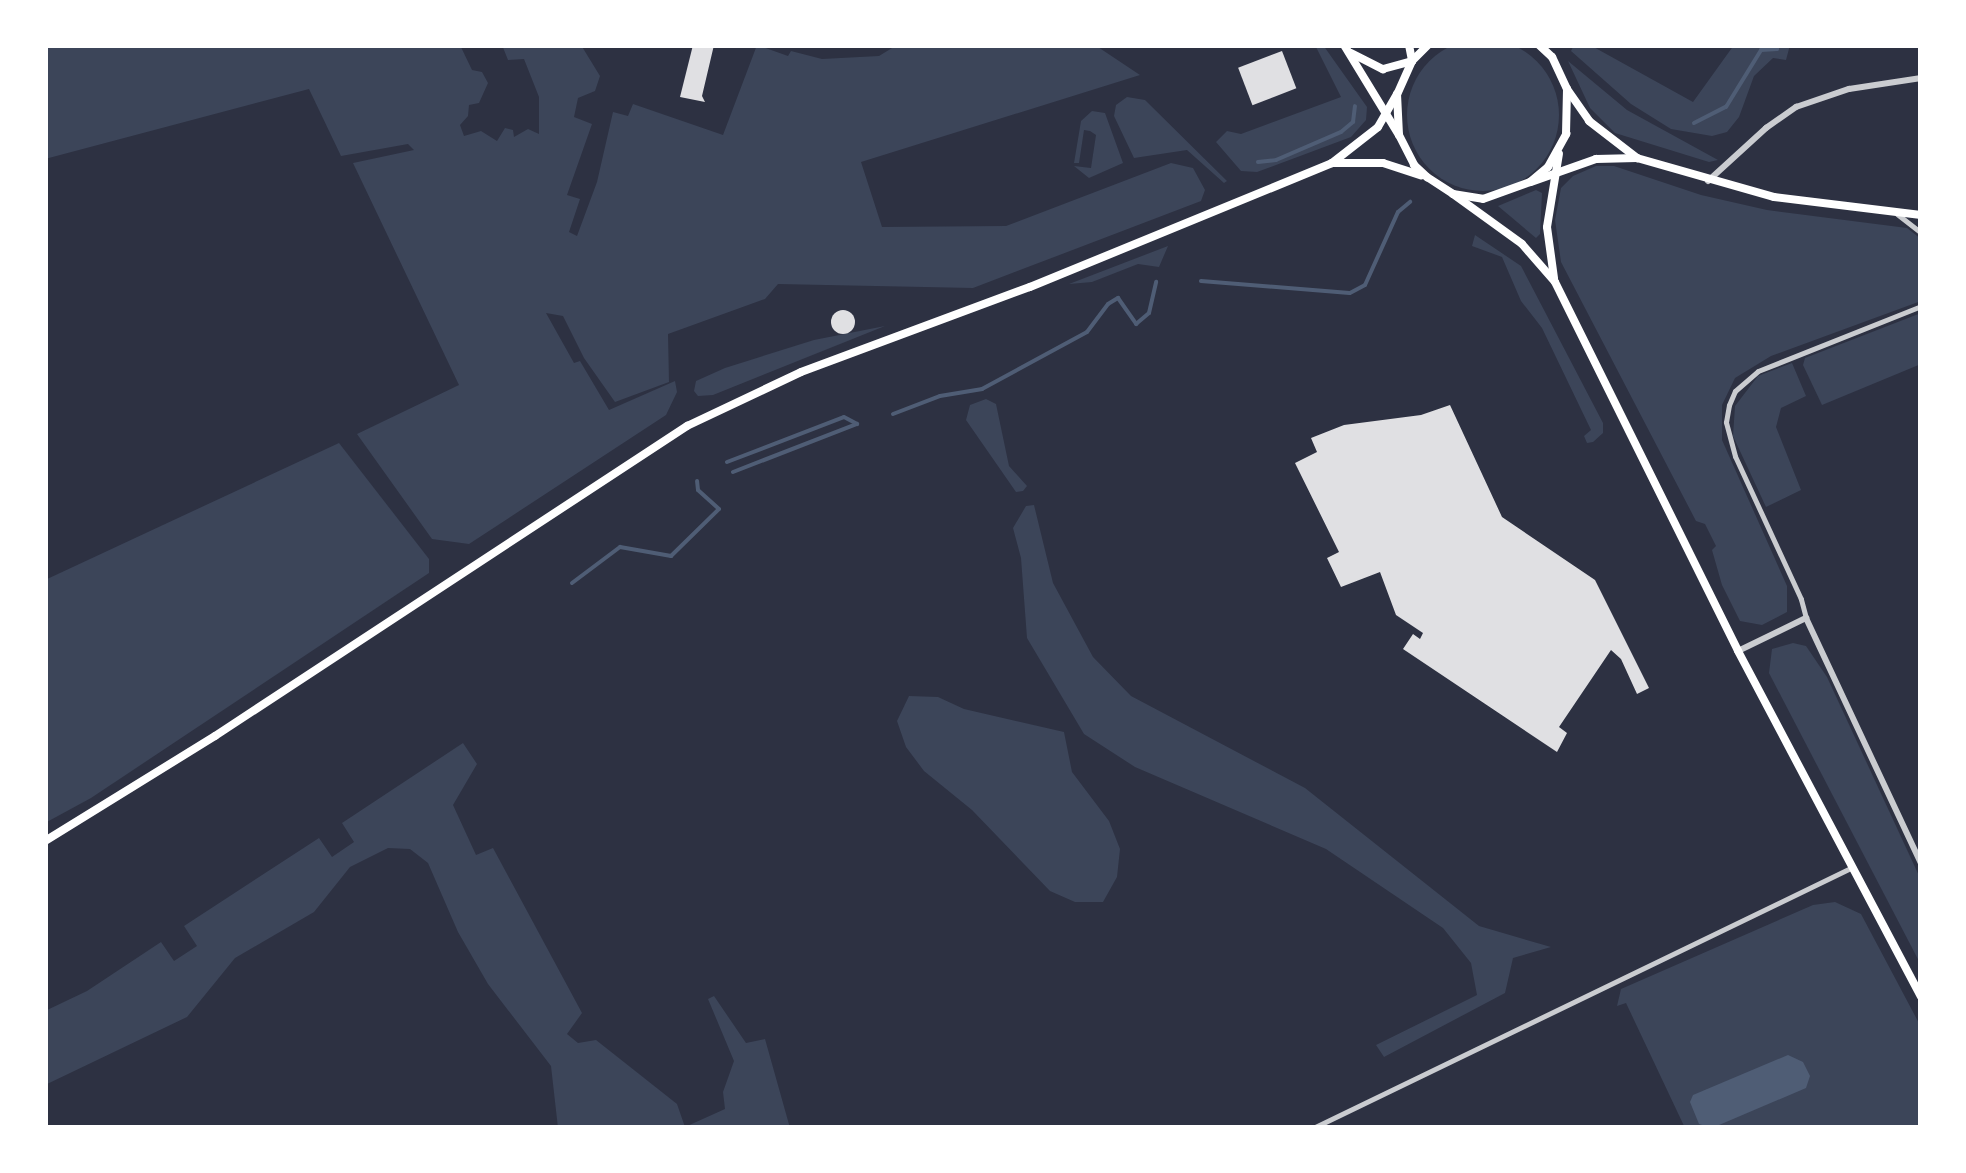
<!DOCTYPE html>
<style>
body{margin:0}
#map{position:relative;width:1966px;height:1173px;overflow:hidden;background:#2d3142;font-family:Spectral,serif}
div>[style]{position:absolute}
.green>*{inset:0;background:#3c4559}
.round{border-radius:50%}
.water>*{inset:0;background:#4f5d75}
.stream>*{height:4px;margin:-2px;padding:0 2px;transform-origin:2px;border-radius:2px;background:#4f5d75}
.building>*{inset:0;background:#e0e0e3;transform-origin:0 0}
.minor>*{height:5px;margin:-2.5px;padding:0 2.5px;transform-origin:2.5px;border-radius:2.5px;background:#caccd0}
.tertiary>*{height:6px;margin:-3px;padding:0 3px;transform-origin:3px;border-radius:3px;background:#caccd0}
.secondary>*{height:8px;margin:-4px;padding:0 4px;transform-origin:4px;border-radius:4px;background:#fff}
.primary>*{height:8px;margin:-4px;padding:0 4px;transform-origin:4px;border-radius:4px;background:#fff}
span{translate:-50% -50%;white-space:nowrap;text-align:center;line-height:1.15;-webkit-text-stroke:8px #fff;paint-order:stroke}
.frame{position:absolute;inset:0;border:48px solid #fff;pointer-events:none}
</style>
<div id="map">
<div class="green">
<i class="round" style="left:1407px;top:39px;width:152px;height:152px"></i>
<i style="clip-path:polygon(45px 45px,460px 45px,472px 70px,482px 72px,488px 83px,479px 103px,469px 105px,468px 116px,460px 125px,464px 136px,481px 131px,497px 141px,505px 128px,513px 130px,514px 137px,528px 129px,539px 134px,539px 97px,524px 59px,508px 60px,502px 45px,581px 45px,600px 76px,595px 91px,578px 98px,574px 117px,592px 124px,567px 195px,580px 199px,569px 232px,577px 236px,597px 182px,613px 112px,628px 116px,633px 104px,723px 135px,757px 45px,788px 56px,791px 51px,822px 59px,879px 56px,897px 45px,1095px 45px,1140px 75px,861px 162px,882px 227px,1006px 226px,1171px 163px,1193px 168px,1205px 190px,1201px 201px,973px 288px,778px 284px,765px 299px,668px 334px,669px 382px,615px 402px,584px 358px,563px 316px,546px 313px,574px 363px,580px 361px,609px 410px,675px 381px,677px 392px,666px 415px,469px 544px,432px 539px,357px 434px,459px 385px,353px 163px,414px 150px,408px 144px,341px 156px,309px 89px,45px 159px)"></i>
<i style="clip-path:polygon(1315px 45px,1323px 45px,1367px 107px,1366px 120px,1351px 137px,1257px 172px,1241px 171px,1216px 142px,1227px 131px,1241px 134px,1341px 97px)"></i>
<i style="clip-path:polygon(1574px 45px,1590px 45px,1693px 102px,1734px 45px,1790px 45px,1786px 60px,1773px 58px,1754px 76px,1739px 117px,1727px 132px,1712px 136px,1671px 129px,1631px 104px,1571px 51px)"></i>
<i style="clip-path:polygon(1568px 61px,1627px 110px,1718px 160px,1709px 162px,1615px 133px,1590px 108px)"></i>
<i style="clip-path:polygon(1127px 97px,1145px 100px,1227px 181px,1224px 183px,1187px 150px,1134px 158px,1114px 116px,1116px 105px)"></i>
<i style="clip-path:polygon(1092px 111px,1105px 113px,1123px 163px,1089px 178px,1074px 166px,1091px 168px,1096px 135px,1090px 131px,1084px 130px,1079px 163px,1074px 163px,1081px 121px)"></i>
<i style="clip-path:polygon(1596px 166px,1614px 166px,1701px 195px,1767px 210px,1907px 228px,1921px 239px,1921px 301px,1771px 356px,1735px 378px,1722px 405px,1722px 440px,1787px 586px,1787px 612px,1762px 625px,1740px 621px,1722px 585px,1712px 550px,1716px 546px,1705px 524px,1696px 521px,1561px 262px,1555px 220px,1561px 188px,1573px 176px)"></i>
<i style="clip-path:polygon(1536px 190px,1542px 193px,1540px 234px,1536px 238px,1498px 206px)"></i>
<i style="clip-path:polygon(1475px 235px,1521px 266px,1603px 423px,1603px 433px,1593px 442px,1587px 443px,1584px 436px,1591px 430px,1542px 328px,1521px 301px,1502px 257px,1472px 246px)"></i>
<i style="clip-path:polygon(1168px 246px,1159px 267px,1138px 264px,1092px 282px,1069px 284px)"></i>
<i style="clip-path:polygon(1921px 313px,1921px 364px,1822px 405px,1803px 365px,1805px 358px)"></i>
<i style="clip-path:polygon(885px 326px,713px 395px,698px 396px,694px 391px,696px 381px,725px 368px,814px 340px)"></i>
<i style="clip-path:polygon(1792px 363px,1806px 396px,1781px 408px,1776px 427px,1801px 490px,1766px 507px,1733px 436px,1735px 406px,1758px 376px)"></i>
<i style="clip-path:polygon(986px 399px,996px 404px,1009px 466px,1027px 486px,1023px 491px,1016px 492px,966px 420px,970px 405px)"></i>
<i style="clip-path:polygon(339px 443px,429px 559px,429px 573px,91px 798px,45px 823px,45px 580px)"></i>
<i style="clip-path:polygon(1034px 505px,1053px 583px,1093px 657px,1131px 696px,1305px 788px,1479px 926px,1551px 947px,1513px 958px,1505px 993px,1384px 1057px,1376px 1045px,1477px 995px,1471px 963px,1443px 928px,1326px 849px,1135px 767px,1084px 734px,1027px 638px,1021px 558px,1013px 528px,1026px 506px)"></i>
<i style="clip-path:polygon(1793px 643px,1806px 646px,1827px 677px,1921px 880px,1921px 965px,1769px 673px,1772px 649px)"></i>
<i style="clip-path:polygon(909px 696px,938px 697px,964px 709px,1064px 732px,1072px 772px,1109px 821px,1120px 849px,1117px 877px,1103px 902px,1075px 902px,1050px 891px,972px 810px,924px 771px,906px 747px,897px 721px)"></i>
<i style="clip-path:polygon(463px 743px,477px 764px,453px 805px,476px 855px,493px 848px,582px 1013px,567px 1034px,578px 1043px,596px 1040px,677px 1104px,685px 1127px,725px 1109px,723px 1092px,734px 1061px,708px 999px,714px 996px,746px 1043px,765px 1039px,790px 1128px,558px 1128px,551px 1066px,488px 984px,458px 932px,428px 863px,410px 849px,388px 848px,350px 867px,314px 912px,235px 958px,187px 1017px,45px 1085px,45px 1011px,87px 991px,161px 942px,174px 961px,197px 946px,184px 926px,319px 838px,332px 857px,354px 842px,342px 823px)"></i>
<i style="clip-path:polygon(1835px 902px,1861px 914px,1921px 1027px,1921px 1128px,1685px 1128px,1626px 1003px,1617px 1006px,1621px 989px,1813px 905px)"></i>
</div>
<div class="water">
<i style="clip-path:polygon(1788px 1055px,1803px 1062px,1810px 1076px,1806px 1088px,1712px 1128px,1699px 1124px,1690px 1102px,1693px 1095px)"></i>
</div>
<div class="stream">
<i style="left:1694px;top:123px;width:36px;rotate:-27deg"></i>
<i style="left:1726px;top:107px;width:67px;rotate:-58.4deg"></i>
<i style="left:1761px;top:50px;width:16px;rotate:-4deg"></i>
<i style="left:1777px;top:49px;width:4px;rotate:-90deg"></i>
<i style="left:1258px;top:162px;width:18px;rotate:-6deg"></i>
<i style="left:1276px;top:160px;width:71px;rotate:-23.3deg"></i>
<i style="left:1341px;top:132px;width:16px;rotate:-40deg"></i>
<i style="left:1353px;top:122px;width:16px;rotate:-83deg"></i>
<i style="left:1201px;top:281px;width:149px;rotate:4.6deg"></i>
<i style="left:1350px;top:293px;width:17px;rotate:-28deg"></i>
<i style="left:1365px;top:285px;width:80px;rotate:-65.7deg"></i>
<i style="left:1398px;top:212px;width:16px;rotate:-40deg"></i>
<i style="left:893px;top:414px;width:50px;rotate:-21deg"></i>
<i style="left:940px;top:396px;width:43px;rotate:-9.5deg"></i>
<i style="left:982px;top:389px;width:119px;rotate:-28.5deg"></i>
<i style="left:1087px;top:332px;width:35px;rotate:-53deg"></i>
<i style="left:1108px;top:304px;width:12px;rotate:-31deg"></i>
<i style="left:1118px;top:298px;width:32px;rotate:55deg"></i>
<i style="left:1136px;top:324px;width:17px;rotate:-40deg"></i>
<i style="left:1149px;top:313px;width:32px;rotate:-77deg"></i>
<i style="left:727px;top:462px;width:125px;rotate:-21deg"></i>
<i style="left:844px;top:417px;width:15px;rotate:28deg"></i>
<i style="left:733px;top:472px;width:133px;rotate:-21.2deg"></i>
<i style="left:572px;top:583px;width:60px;rotate:-36.9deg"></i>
<i style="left:620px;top:547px;width:52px;rotate:10deg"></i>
<i style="left:671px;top:556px;width:67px;rotate:-44.4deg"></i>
<i style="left:719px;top:509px;width:28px;rotate:-138deg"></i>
<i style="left:698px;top:490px;width:9px;rotate:-96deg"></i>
</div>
<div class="building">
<i style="clip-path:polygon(693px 45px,714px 45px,702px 96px,705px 102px,680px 97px)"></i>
<i style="left:1282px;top:51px;width:40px;height:47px;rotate:69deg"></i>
<i class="round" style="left:831px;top:310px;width:24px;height:24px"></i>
<i style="clip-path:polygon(1450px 405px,1502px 517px,1595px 580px,1649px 688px,1637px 694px,1621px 659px,1611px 650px,1559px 727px,1567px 733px,1557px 752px,1403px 649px,1413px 634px,1420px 639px,1423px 633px,1396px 615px,1380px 572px,1341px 587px,1327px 558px,1339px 552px,1295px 463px,1317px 452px,1311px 438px,1344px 425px,1421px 415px)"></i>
</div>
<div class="minor">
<i style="left:1897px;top:214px;width:31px;rotate:38deg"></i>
<i style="left:1806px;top:618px;width:20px;rotate:-105deg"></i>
<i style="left:1801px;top:599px;width:157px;rotate:-114.8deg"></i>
<i style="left:1735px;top:456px;width:35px;rotate:-105deg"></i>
<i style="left:1726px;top:422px;width:17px;rotate:-80deg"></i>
<i style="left:1729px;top:405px;width:15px;rotate:-67deg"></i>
<i style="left:1735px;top:391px;width:30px;rotate:-41deg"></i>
<i style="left:1758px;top:371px;width:175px;rotate:-21.7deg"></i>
<i style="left:1313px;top:1128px;width:600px;rotate:-25.8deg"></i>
</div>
<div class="tertiary">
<i style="left:1708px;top:181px;width:79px;rotate:-42.4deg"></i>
<i style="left:1766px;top:128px;width:37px;rotate:-35deg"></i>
<i style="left:1796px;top:107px;width:56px;rotate:-18.8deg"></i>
<i style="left:1849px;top:89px;width:73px;rotate:-8.7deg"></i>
<i style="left:1738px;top:651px;width:76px;rotate:-25.9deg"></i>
<i style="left:1806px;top:618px;width:272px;rotate:64.9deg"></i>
</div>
<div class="secondary">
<i style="left:1344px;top:45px;width:105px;rotate:58.6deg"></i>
<i style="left:1351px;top:53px;width:36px;rotate:27deg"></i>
<i style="left:1383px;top:69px;width:30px;rotate:-15deg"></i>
<i style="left:1567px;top:89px;width:39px;rotate:55deg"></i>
<i style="left:1589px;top:121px;width:61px;rotate:37.6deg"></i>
<i style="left:1637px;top:158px;width:142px;rotate:15.9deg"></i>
<i style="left:1774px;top:197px;width:148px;rotate:7deg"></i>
<i style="left:1531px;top:182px;width:69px;rotate:-19.5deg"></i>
<i style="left:1596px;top:159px;width:41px;rotate:-1.4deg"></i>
</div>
<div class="primary">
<i style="left:1409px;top:45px;width:16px;rotate:79deg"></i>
<i style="left:1428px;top:45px;width:23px;rotate:135deg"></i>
<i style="left:1412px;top:61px;width:36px;rotate:114deg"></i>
<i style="left:1397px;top:94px;width:41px;rotate:87.2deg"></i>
<i style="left:1399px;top:135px;width:34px;rotate:63deg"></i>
<i style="left:1414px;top:165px;width:18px;rotate:43deg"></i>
<i style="left:1427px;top:177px;width:31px;rotate:33deg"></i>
<i style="left:1453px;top:194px;width:30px;rotate:9deg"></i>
<i style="left:1483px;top:199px;width:50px;rotate:-19.9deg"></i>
<i style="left:1530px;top:182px;width:23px;rotate:-40deg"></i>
<i style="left:1548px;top:167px;width:38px;rotate:-61deg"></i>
<i style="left:1566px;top:134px;width:45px;rotate:-88.7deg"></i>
<i style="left:1567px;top:89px;width:35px;rotate:-115deg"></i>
<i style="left:1552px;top:57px;width:18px;rotate:-137deg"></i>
<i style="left:1332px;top:163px;width:51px"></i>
<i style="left:1383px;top:163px;width:40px;rotate:18deg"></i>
<i style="left:1453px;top:194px;width:85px;rotate:35.9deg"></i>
<i style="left:1522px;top:244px;width:50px;rotate:49deg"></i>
<i style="left:1555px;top:282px;width:412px;rotate:63.6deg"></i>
<i style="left:1738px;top:651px;width:391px;rotate:62.1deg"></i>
<i style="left:1554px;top:278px;width:51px;rotate:-97.8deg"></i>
<i style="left:1547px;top:227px;width:74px;rotate:-80.7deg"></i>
<i style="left:45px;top:841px;width:200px;rotate:-31.7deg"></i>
<i style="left:215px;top:736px;width:565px;rotate:-33.3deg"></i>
<i style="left:687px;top:426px;width:126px;rotate:-25.3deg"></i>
<i style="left:801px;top:372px;width:244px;rotate:-20.4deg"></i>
<i style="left:1030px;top:287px;width:326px;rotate:-22.3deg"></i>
<i style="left:1332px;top:163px;width:58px;rotate:-38deg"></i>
<i style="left:1378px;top:127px;width:38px;rotate:-60deg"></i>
</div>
<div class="frame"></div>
</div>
